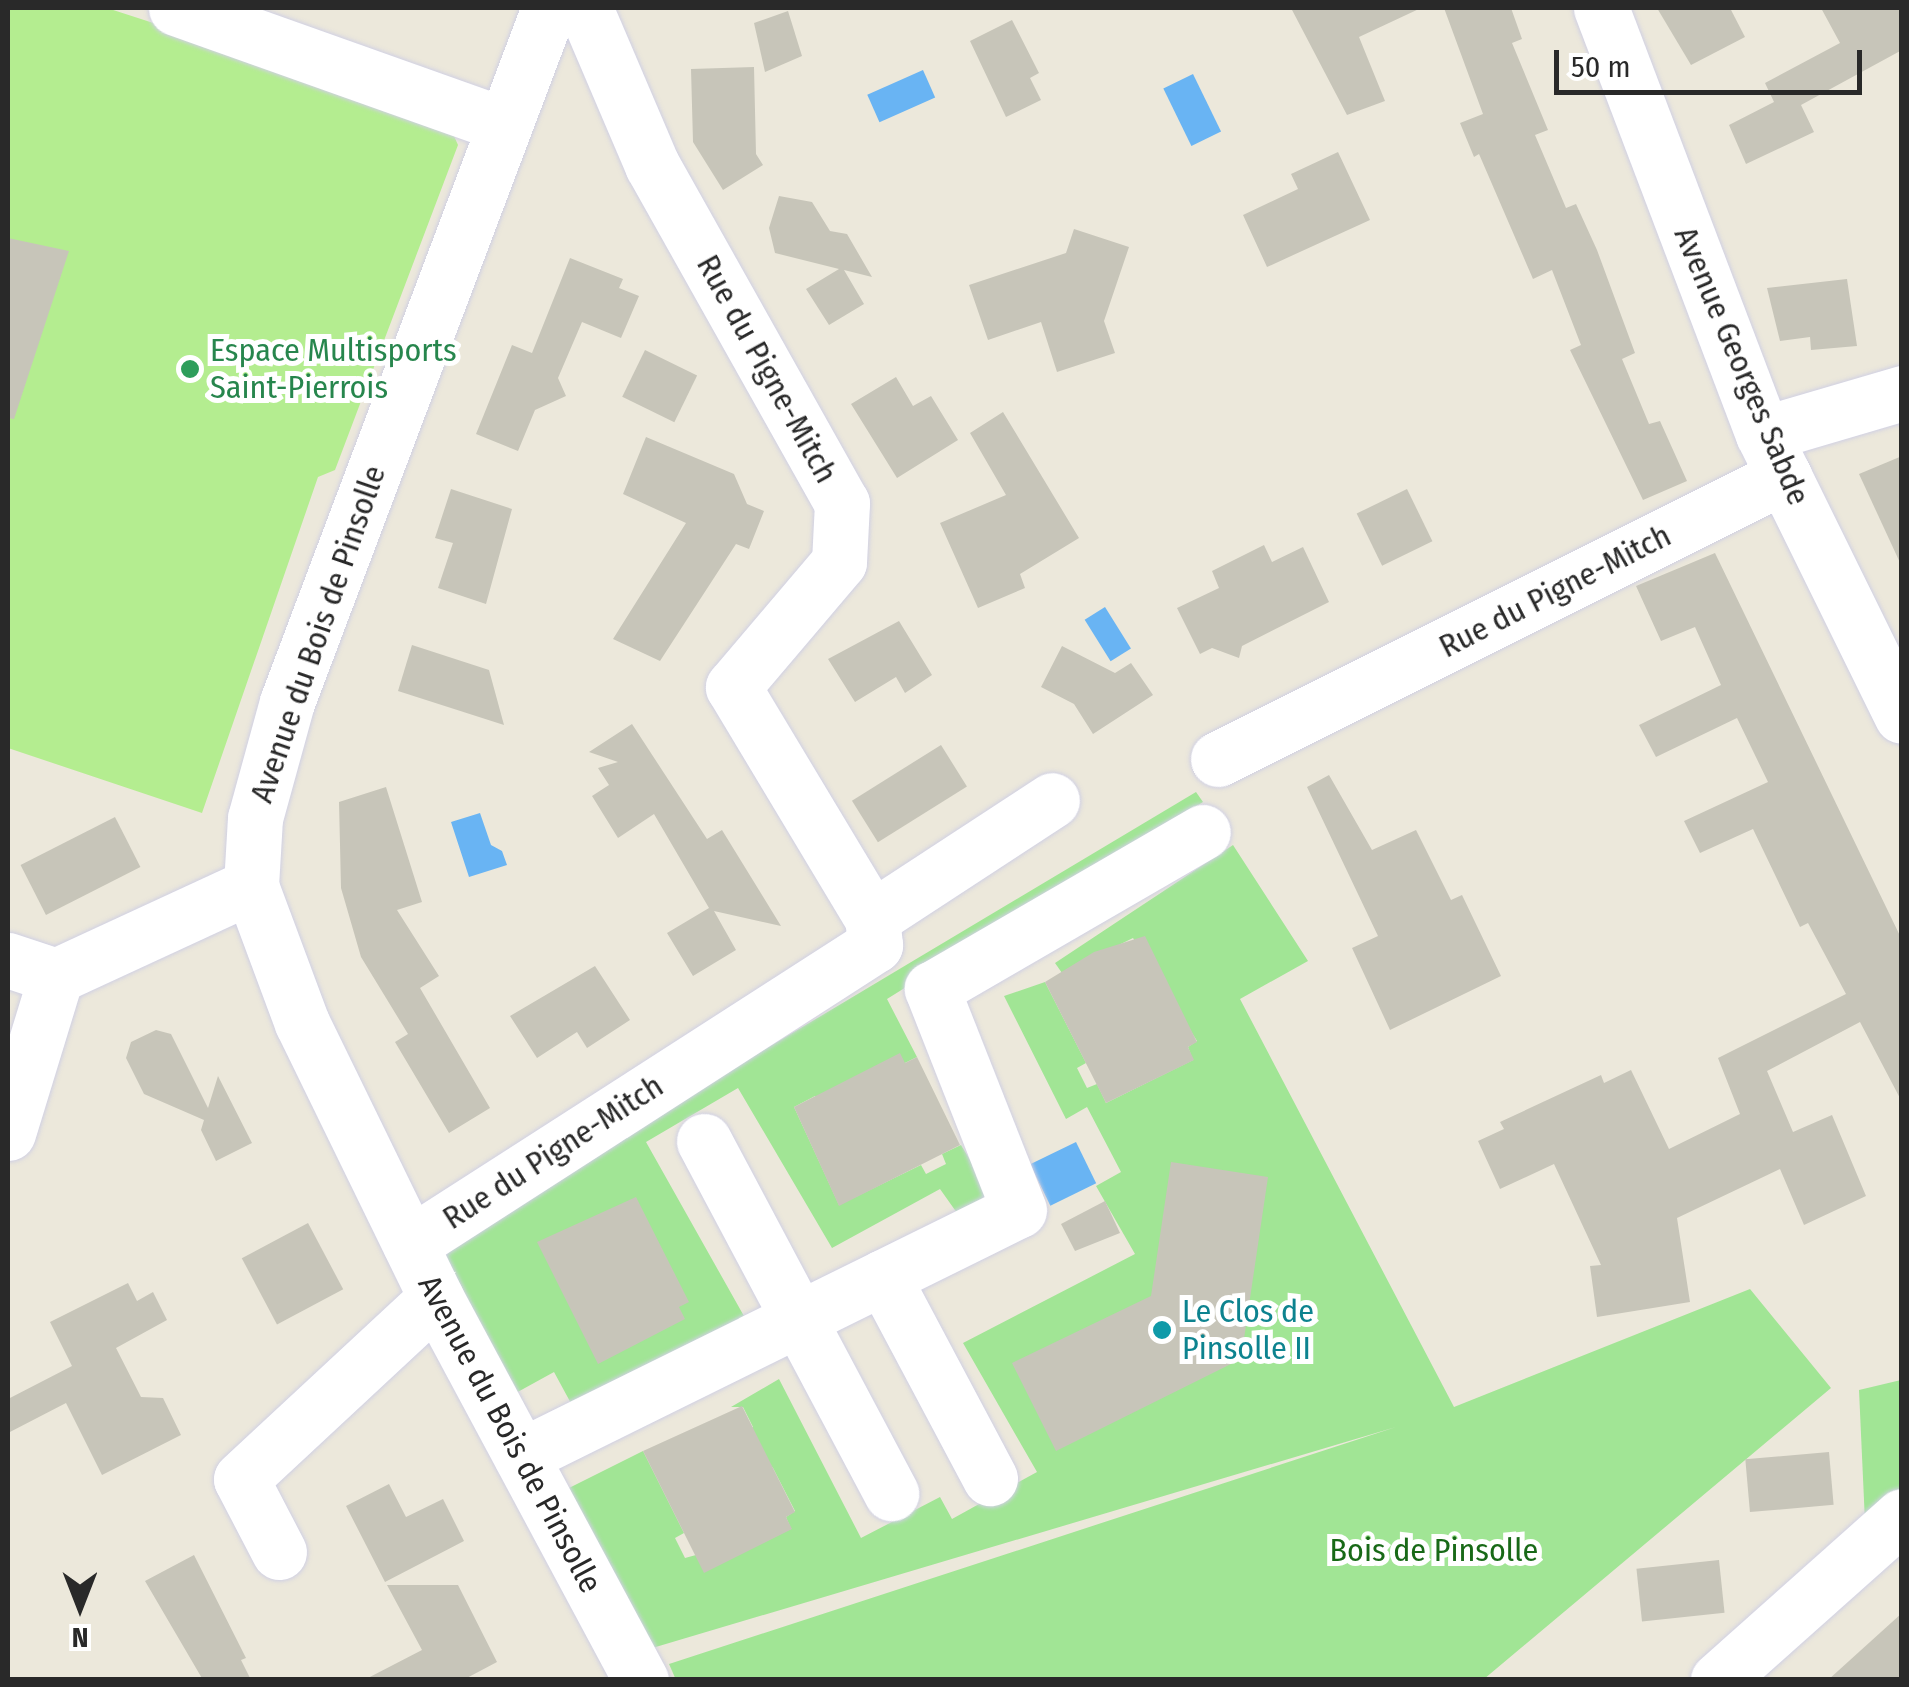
<!DOCTYPE html>
<style>
body{margin:0}
#map{position:relative;width:1909px;height:1687px;overflow:hidden;background:#ece8db;font-family:"Fira Sans Condensed",sans-serif}
div>[style]{position:absolute}
.green>*{inset:0;background:#a1e595}
.pitch>*{inset:0;background:#b4ed90}
.water>*{inset:0;background:#69b4f3;transform-origin:0 0}
.building>*{inset:0;background:#c7c5b9;transform-origin:0 0}
.roads{filter:drop-shadow(0 0 2px #d0d0e3) drop-shadow(0 0 2px #d0d0e3)}
.minor>*{height:55px;margin:-27.5px;padding:0 27.5px;transform-origin:27.5px;border-radius:27.5px;background:#fff}
.dots>*{width:28px;height:28px;translate:-50% -50%;box-sizing:border-box;border:5px solid #fff;border-radius:50%}
span{translate:-50% -50%;white-space:nowrap;text-align:center;line-height:1.15;-webkit-text-stroke:10px #fff;paint-order:stroke}
.leisure-label{font-size:32px;color:#27864d}
.left{translate:0 -50%;text-align:left}
.street-label{font-size:32px;color:#292929}
.culture-label{font-size:32px;color:#0d838f}
.park-label{font-size:32px;color:#186917}
.frame{position:absolute;inset:0;border:10px solid #292929;pointer-events:none}
.north{position:absolute;left:30px;top:1557px;width:100px;height:100px;-webkit-text-stroke:8px #fff;paint-order:stroke;rotate:180deg;font-size:28px;font-weight:700;line-height:40px;text-align:center;color:#292929}
.north::after{content:'';display:block;margin:auto;width:35px;height:45px;background:#292929;clip-path:polygon(50% 0,100% 100%,50% 72%,0 100%)}
.scale{position:absolute;left:1554px;top:50px;width:308px;height:45px;box-sizing:border-box;border:5px solid #292929;border-top:0;padding-left:12px;font-size:30px;line-height:35px;white-space:nowrap;color:#292929;-webkit-text-stroke:8px #fff;paint-order:stroke}
</style>
<div id="map">
<div class="green">
<i style="clip-path:polygon(1196px 792px,1203px 802px,887px 999px,917px 1057px,820px 1105px,815px 1096px,794px 1107px,839px 1205px,921px 1165px,926px 1174px,946px 1164px,942px 1154px,961px 1145px,994px 1199px,962px 1220px,940px 1189px,832px 1248px,738px 1088px,646px 1142px,749px 1325px,573px 1407px,554px 1372px,514px 1394px,444px 1268px,446px 1245px,464px 1229px)"></i>
<i style="clip-path:polygon(1233px 845px,1308px 961px,1240px 999px,1454px 1407px,1750px 1289px,1831px 1388px,1484px 1679px,676px 1680px,669px 1664px,1396px 1427px,649px 1649px,559px 1493px,643px 1451px,684px 1533px,675px 1538px,685px 1558px,791px 1529px,786px 1517px,795px 1511px,773px 1468px,744px 1432px,753px 1427px,743px 1407px,731px 1407px,779px 1379px,861px 1538px,940px 1497px,952px 1519px,1037px 1472px,963px 1343px,1135px 1254px,1096px 1186px,1121px 1172px,1087px 1107px,1066px 1119px,1004px 996px,1045px 982px,1086px 1063px,1077px 1068px,1087px 1088px,1097px 1084px,1106px 1103px,1193px 1060px,1188px 1047px,1197px 1041px,1133px 938px,1062px 973px,1055px 963px)"></i>
<i style="clip-path:polygon(1901px 1380px,1901px 1487px,1865px 1522px,1859px 1390px)"></i>
</div>
<div class="pitch">
<i style="clip-path:polygon(8px 8px,107px 8px,311px 74px,451px 129px,458px 145px,335px 470px,318px 477px,202px 813px,8px 748px)"></i>
</div>
<div class="water">
<i style="left:923px;top:70px;width:30px;height:61px;rotate:66deg"></i>
<i style="left:1193px;top:74px;width:64px;height:33px;rotate:64deg"></i>
<i style="left:1105px;top:607px;width:49px;height:24px;rotate:58deg"></i>
<i style="clip-path:polygon(480px 813px,491px 845px,502px 851px,507px 865px,469px 877px,451px 822px)"></i>
<i style="left:1076px;top:1142px;width:46px;height:51px;rotate:64deg"></i>
</div>
<div class="building">
<i style="clip-path:polygon(1291px 8px,1421px 8px,1359px 37px,1385px 101px,1347px 115px)"></i>
<i style="clip-path:polygon(1444px 8px,1511px 8px,1522px 39px,1512px 43px,1548px 130px,1535px 135px,1566px 208px,1576px 204px,1597px 250px,1635px 353px,1622px 359px,1649px 424px,1660px 421px,1687px 481px,1643px 500px,1570px 350px,1581px 345px,1552px 270px,1533px 279px,1479px 154px,1474px 157px,1460px 123px,1483px 114px)"></i>
<i style="clip-path:polygon(1657px 8px,1730px 8px,1745px 37px,1691px 65px)"></i>
<i style="clip-path:polygon(1821px 8px,1902px 8px,1902px 50px,1801px 105px,1814px 132px,1746px 164px,1729px 125px,1774px 102px,1765px 83px,1840px 43px)"></i>
<i style="clip-path:polygon(788px 11px,802px 56px,765px 72px,754px 23px)"></i>
<i style="clip-path:polygon(1012px 20px,1039px 73px,1030px 78px,1041px 100px,1006px 117px,970px 41px)"></i>
<i style="clip-path:polygon(754px 67px,756px 154px,763px 165px,723px 190px,693px 142px,691px 69px)"></i>
<i style="clip-path:polygon(1338px 152px,1370px 220px,1267px 267px,1243px 215px,1298px 189px,1291px 174px)"></i>
<i style="clip-path:polygon(779px 196px,812px 202px,830px 231px,847px 234px,872px 277px,844px 270px,864px 304px,829px 325px,806px 289px,839px 269px,775px 253px,769px 228px)"></i>
<i style="clip-path:polygon(1074px 229px,1129px 247px,1104px 321px,1115px 353px,1057px 372px,1041px 322px,988px 340px,969px 285px,1066px 253px)"></i>
<i style="clip-path:polygon(8px 238px,69px 251px,14px 419px,8px 418px)"></i>
<i style="clip-path:polygon(570px 258px,623px 279px,619px 288px,639px 296px,621px 338px,582px 322px,558px 378px,566px 396px,535px 410px,518px 451px,476px 434px,512px 345px,532px 353px)"></i>
<i style="clip-path:polygon(1847px 279px,1857px 346px,1811px 350px,1810px 337px,1780px 341px,1767px 288px)"></i>
<i style="left:645px;top:350px;width:58px;height:52px;rotate:26deg"></i>
<i style="clip-path:polygon(896px 377px,913px 406px,931px 396px,958px 440px,897px 478px,851px 404px)"></i>
<i style="clip-path:polygon(1003px 412px,1079px 538px,1020px 574px,1025px 588px,978px 608px,940px 523px,1006px 495px,970px 433px)"></i>
<i style="clip-path:polygon(646px 437px,734px 474px,747px 504px,764px 511px,749px 549px,736px 544px,660px 661px,613px 639px,686px 523px,623px 494px)"></i>
<i style="clip-path:polygon(1902px 456px,1902px 567px,1859px 474px)"></i>
<i style="clip-path:polygon(451px 489px,512px 509px,486px 604px,438px 588px,453px 543px,435px 538px)"></i>
<i style="left:1407px;top:489px;width:58px;height:56px;rotate:64deg"></i>
<i style="clip-path:polygon(1264px 545px,1272px 562px,1303px 547px,1329px 602px,1242px 646px,1239px 658px,1212px 648px,1200px 654px,1177px 608px,1219px 588px,1212px 571px)"></i>
<i style="clip-path:polygon(1715px 553px,1902px 940px,1902px 1102px,1860px 1022px,1767px 1071px,1793px 1132px,1832px 1115px,1866px 1196px,1804px 1225px,1780px 1169px,1677px 1218px,1690px 1302px,1597px 1317px,1590px 1266px,1601px 1265px,1554px 1164px,1500px 1189px,1478px 1141px,1504px 1129px,1500px 1122px,1601px 1075px,1604px 1083px,1631px 1070px,1669px 1149px,1740px 1114px,1718px 1058px,1846px 994px,1808px 923px,1800px 927px,1753px 829px,1700px 853px,1684px 821px,1768px 782px,1737px 718px,1656px 757px,1639px 725px,1721px 685px,1695px 627px,1661px 641px,1636px 586px)"></i>
<i style="clip-path:polygon(899px 621px,932px 675px,905px 693px,896px 677px,855px 702px,828px 659px)"></i>
<i style="clip-path:polygon(412px 645px,489px 670px,504px 725px,398px 691px)"></i>
<i style="clip-path:polygon(1062px 646px,1115px 673px,1131px 663px,1153px 695px,1093px 734px,1074px 704px,1041px 687px)"></i>
<i style="clip-path:polygon(632px 724px,707px 839px,722px 830px,781px 926px,714px 911px,736px 950px,693px 976px,667px 933px,709px 908px,654px 814px,618px 838px,592px 796px,609px 785px,598px 768px,618px 762px,589px 752px)"></i>
<i style="left:941px;top:745px;width:49px;height:105px;rotate:58deg"></i>
<i style="clip-path:polygon(1329px 775px,1372px 850px,1416px 830px,1451px 900px,1462px 895px,1501px 976px,1390px 1030px,1352px 948px,1378px 936px,1307px 787px)"></i>
<i style="clip-path:polygon(386px 787px,422px 902px,397px 910px,439px 976px,420px 988px,490px 1108px,449px 1133px,395px 1042px,408px 1034px,361px 957px,341px 888px,339px 802px)"></i>
<i style="left:115px;top:817px;width:56px;height:106px;rotate:63deg"></i>
<i style="clip-path:polygon(1145px 936px,1197px 1042px,1188px 1047px,1194px 1060px,1106px 1103px,1045px 982px,1094px 952px)"></i>
<i style="clip-path:polygon(595px 966px,630px 1020px,587px 1048px,577px 1032px,537px 1058px,510px 1016px)"></i>
<i style="clip-path:polygon(156px 1030px,171px 1034px,208px 1108px,218px 1076px,252px 1143px,216px 1161px,201px 1130px,204px 1120px,144px 1094px,126px 1058px,131px 1042px)"></i>
<i style="clip-path:polygon(900px 1053px,905px 1063px,917px 1057px,960px 1145px,839px 1206px,794px 1107px)"></i>
<i style="clip-path:polygon(1171px 1162px,1268px 1177px,1241px 1359px,1056px 1451px,1012px 1363px,1151px 1296px)"></i>
<i style="clip-path:polygon(636px 1197px,689px 1302px,679px 1307px,685px 1319px,598px 1364px,537px 1242px)"></i>
<i style="clip-path:polygon(1105px 1201px,1120px 1233px,1075px 1251px,1061px 1224px)"></i>
<i style="left:308px;top:1223px;width:75px;height:75px;rotate:62deg"></i>
<i style="clip-path:polygon(128px 1283px,137px 1301px,153px 1292px,167px 1320px,116px 1348px,141px 1397px,163px 1398px,181px 1435px,102px 1475px,66px 1403px,8px 1433px,8px 1399px,72px 1366px,50px 1322px)"></i>
<i style="clip-path:polygon(742px 1406px,795px 1512px,786px 1517px,792px 1529px,704px 1573px,643px 1451px)"></i>
<i style="left:1829px;top:1452px;width:53px;height:84px;rotate:85deg"></i>
<i style="clip-path:polygon(389px 1484px,406px 1517px,443px 1499px,464px 1541px,385px 1582px,346px 1506px)"></i>
<i style="clip-path:polygon(194px 1555px,246px 1658px,241px 1660px,251px 1680px,203px 1680px,145px 1581px)"></i>
<i style="left:1719px;top:1560px;width:53px;height:83px;rotate:84deg"></i>
<i style="clip-path:polygon(387px 1585px,458px 1585px,497px 1662px,463px 1680px,364px 1680px,422px 1650px)"></i>
<i style="clip-path:polygon(1902px 1613px,1902px 1680px,1828px 1680px)"></i>
</div>
<div class="roads">
<div class="minor">
<i style="left:176px;top:8px;width:345px;rotate:19.6deg"></i>
<i style="left:549px;top:8px;width:742px;rotate:110.68deg"></i>
<i style="left:287px;top:702px;width:120px;rotate:105.4deg"></i>
<i style="left:255px;top:818px;width:68px;rotate:93.4deg"></i>
<i style="left:251px;top:886px;width:146px;rotate:69.6deg"></i>
<i style="left:302px;top:1023px;width:306px;rotate:64deg"></i>
<i style="left:436px;top:1298px;width:434px;rotate:61.8deg"></i>
<i style="left:585px;top:8px;width:171px;rotate:66.9deg"></i>
<i style="left:652px;top:165px;width:388px;rotate:60.7deg"></i>
<i style="left:842px;top:503px;width:59px;rotate:92.9deg"></i>
<i style="left:839px;top:562px;width:164px;rotate:130.3deg"></i>
<i style="left:733px;top:687px;width:270px;rotate:59deg"></i>
<i style="left:1601px;top:8px;width:456px;rotate:69.2deg"></i>
<i style="left:1763px;top:434px;width:314px;rotate:63.8deg"></i>
<i style="left:1763px;top:434px;width:145px;rotate:-16.4deg"></i>
<i style="left:1218px;top:759px;width:633px;rotate:-26.57deg"></i>
<i style="left:8px;top:960px;width:51px;rotate:18.4deg"></i>
<i style="left:8px;top:1133px;width:164px;rotate:-73deg"></i>
<i style="left:56px;top:976px;width:215px;rotate:-24.8deg"></i>
<i style="left:704px;top:1141px;width:399px;rotate:62deg"></i>
<i style="left:410px;top:1244px;width:553px;rotate:-32.74deg"></i>
<i style="left:875px;top:945px;width:27px;rotate:-96deg"></i>
<i style="left:872px;top:918px;width:215px;rotate:-33.2deg"></i>
<i style="left:883px;top:1277px;width:228px;rotate:62deg"></i>
<i style="left:521px;top:1456px;width:555px;rotate:-26.29deg"></i>
<i style="left:1019px;top:1210px;width:238px;rotate:-111.5deg"></i>
<i style="left:932px;top:989px;width:313px;rotate:-30.1deg"></i>
<i style="left:279px;top:1552px;width:82px;rotate:-117.5deg"></i>
<i style="left:241px;top:1479px;width:266px;rotate:-42.9deg"></i>
<i style="left:1718px;top:1680px;width:246px;rotate:-41.7deg"></i>
</div>
</div>
<div class="dots">
<i style="left:190px;top:369px;background:#2e9e5b"></i>
<i style="left:1162px;top:1330px;background:#0f9aa8"></i>
</div>
<div class="leisure-label">
<span class="left" style="left:210px;top:369px">Espace Multisports<br>Saint-Pierrois</span>
</div>
<div class="street-label">
<span style="left:1742px;top:366px;rotate:67deg">Avenue Georges Sabde</span>
<span style="left:767px;top:369px;rotate:61deg">Rue du Pigne-Mitch</span>
<span style="left:1555px;top:591px;rotate:-27deg">Rue du Pigne-Mitch</span>
<span style="left:318px;top:634px;rotate:-71deg">Avenue du Bois de Pinsolle</span>
<span style="left:553px;top:1152px;rotate:-33deg">Rue du Pigne-Mitch</span>
<span style="left:510px;top:1434px;rotate:62deg">Avenue du Bois de Pinsolle</span>
</div>
<div class="culture-label">
<span class="left" style="left:1182px;top:1330px">Le Clos de<br>Pinsolle II</span>
</div>
<div class="park-label">
<span style="left:1434px;top:1550px">Bois de Pinsolle</span>
</div>
<div class="frame"></div>
<div class="north">N</div>
<div class="scale">50 m</div>
</div>
